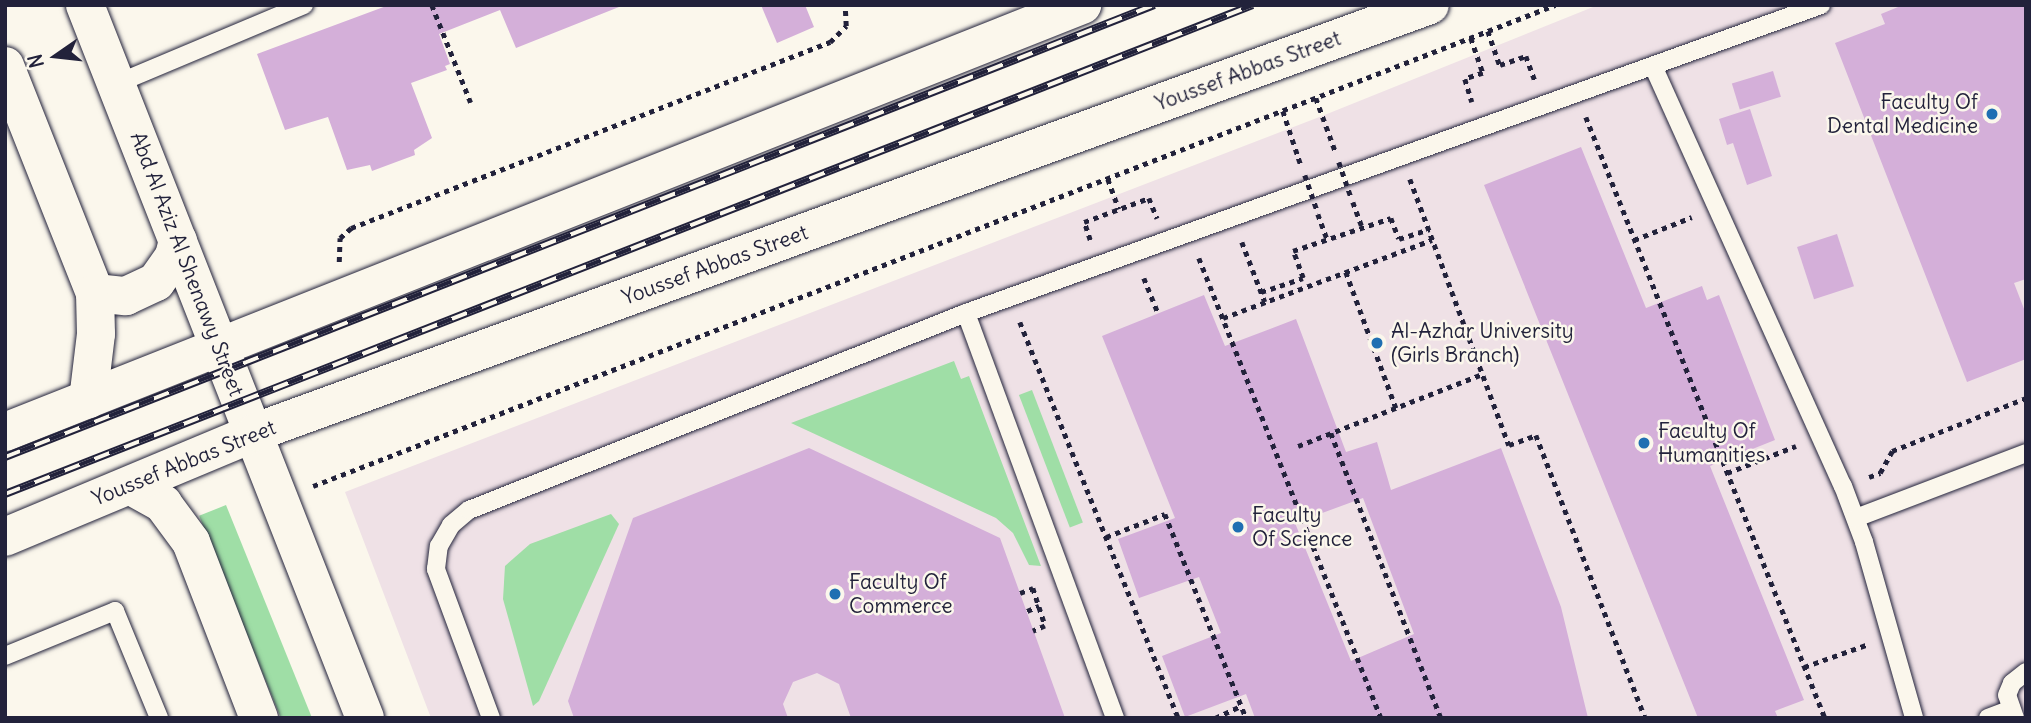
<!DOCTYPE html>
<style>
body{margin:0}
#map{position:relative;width:2031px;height:723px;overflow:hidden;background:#fbf7ec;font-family:Delius,sans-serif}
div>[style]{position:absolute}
.built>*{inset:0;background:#efe1e6}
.green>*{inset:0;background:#9fdea6;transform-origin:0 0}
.building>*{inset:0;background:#d4afd9;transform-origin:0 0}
.path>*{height:4.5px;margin-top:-2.25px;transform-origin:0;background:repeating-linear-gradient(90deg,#22223b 0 5px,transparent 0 10px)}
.roads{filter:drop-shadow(0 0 2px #22223b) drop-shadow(0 0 2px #22223b)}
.service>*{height:18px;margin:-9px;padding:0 9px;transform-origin:9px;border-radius:9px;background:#fbf7ec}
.tertiary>*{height:38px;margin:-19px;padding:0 19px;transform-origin:19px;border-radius:19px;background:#fbf7ec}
.secondary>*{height:38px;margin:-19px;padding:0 19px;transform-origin:19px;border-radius:19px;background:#fbf7ec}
.rail>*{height:8px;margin-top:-4px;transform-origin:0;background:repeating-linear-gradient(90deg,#fbf7ec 0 16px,#22223b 0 32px);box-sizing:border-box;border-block:2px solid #22223b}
.path-bridge>*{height:4.5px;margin-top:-2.25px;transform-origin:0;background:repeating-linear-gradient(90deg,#22223b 0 5px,transparent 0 10px)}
.dots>*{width:19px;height:19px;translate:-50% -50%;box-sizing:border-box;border:4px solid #fbf7ec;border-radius:50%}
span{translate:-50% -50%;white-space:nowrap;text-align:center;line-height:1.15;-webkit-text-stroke:5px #fbf7ec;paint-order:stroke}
.street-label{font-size:21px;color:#22223b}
.poi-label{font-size:21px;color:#22223b}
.right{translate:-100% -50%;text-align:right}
.left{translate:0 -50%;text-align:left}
.frame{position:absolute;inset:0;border:7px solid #22223b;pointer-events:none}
.north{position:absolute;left:21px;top:21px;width:70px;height:70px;-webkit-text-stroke:5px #fbf7ec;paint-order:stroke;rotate:256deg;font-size:19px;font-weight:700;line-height:28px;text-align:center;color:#22223b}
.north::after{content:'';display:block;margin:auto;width:24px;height:32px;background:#22223b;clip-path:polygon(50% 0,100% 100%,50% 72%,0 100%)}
</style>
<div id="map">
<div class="built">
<i style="clip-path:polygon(1598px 5px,2026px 5px,2026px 718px,431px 718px,345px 492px,1322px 116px)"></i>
</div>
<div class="green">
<i style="clip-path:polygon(954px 361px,961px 379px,969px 376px,1041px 566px,1029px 565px,1013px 533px,996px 518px,791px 423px)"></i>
<i style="left:1032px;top:390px;width:142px;height:14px;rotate:69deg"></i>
<i style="left:226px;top:505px;width:230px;height:29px;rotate:68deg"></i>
<i style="clip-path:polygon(611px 514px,619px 524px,539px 701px,533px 706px,503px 599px,505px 566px,530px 544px)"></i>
</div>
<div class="building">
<i style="clip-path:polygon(389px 5px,619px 5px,619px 7px,516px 48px,500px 10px,439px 34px,450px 64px,445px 66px,447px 70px,411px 83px,432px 138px,414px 150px,415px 155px,372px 171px,370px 165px,347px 170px,328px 117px,285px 130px,257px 54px)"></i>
<i style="clip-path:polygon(761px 5px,805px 5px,814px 27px,777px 43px)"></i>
<i style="clip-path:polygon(1903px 5px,2026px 5px,2026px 279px,2014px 283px,2026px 314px,2026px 359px,1967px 382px,1835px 43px,1885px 24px,1881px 14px)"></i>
<i style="left:1773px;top:71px;width:27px;height:43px;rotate:73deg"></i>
<i style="clip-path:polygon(1750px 109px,1772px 176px,1747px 185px,1733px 143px,1727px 145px,1719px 119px)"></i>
<i style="clip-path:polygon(1581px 147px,1646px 308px,1702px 286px,1707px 300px,1719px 295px,1775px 440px,1710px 466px,1804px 700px,1775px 711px,1778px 718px,1698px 718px,1484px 185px)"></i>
<i style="left:1837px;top:234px;width:55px;height:42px;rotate:72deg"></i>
<i style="clip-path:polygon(evenodd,1204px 295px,1225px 346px,1296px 319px,1346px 452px,1377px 442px,1391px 490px,1501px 448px,1561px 607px,1588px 718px,1255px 718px,1246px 694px,1185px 717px,1162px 656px,1221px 633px,1199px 577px,1139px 598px,1118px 539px,1175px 518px,1102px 336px,1204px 295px,1363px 498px,1414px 634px,1351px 661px,1295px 523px,1363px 498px)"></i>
<i style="clip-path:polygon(809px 448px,1000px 538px,1065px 718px,851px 718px,839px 684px,817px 673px,793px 682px,783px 704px,788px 718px,574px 718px,568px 701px,633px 518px)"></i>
</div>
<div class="path">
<i style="left:432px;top:5px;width:105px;rotate:68.3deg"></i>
<i style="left:1488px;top:31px;width:36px;rotate:71deg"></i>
<i style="left:1500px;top:65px;width:28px;rotate:-19deg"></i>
<i style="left:1526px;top:56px;width:27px;rotate:70deg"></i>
<i style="left:1471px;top:38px;width:37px;rotate:71deg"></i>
<i style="left:1483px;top:73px;width:19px;rotate:162deg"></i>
<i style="left:1465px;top:79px;width:24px;rotate:73deg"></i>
<i style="left:1316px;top:98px;width:59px;rotate:70deg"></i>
<i style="left:1283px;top:111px;width:57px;rotate:71.6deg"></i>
<i style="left:1586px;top:117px;width:647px;rotate:68.31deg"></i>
<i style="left:1108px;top:179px;width:32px;rotate:70deg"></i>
<i style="left:1410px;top:179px;width:284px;rotate:69.6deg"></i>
<i style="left:1509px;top:445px;width:29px;rotate:-20deg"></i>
<i style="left:1536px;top:435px;width:303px;rotate:68.9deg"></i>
<i style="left:1353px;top:202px;width:27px;rotate:70deg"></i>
<i style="left:1318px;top:214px;width:27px;rotate:70deg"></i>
<i style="left:1090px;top:240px;width:19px;rotate:-108deg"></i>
<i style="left:1084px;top:222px;width:69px;rotate:-20.3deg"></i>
<i style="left:1149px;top:198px;width:22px;rotate:68deg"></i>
<i style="left:1634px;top:240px;width:62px;rotate:-21.6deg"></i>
<i style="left:1242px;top:242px;width:64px;rotate:69deg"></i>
<i style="left:1199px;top:258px;width:495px;rotate:68.4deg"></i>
<i style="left:339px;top:262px;width:24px;rotate:-88deg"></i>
<i style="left:340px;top:238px;width:15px;rotate:-42deg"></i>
<i style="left:351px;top:228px;width:514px;rotate:-21.22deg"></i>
<i style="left:830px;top:42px;width:23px;rotate:-45deg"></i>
<i style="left:846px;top:26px;width:21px;rotate:-93deg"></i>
<i style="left:1346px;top:272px;width:145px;rotate:69.8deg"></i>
<i style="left:1144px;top:278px;width:38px;rotate:68deg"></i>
<i style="left:1261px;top:292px;width:44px;rotate:-18.4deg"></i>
<i style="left:1303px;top:278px;width:29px;rotate:-110deg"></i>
<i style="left:1293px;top:251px;width:103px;rotate:-18.6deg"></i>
<i style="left:1391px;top:218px;width:22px;rotate:69deg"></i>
<i style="left:1399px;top:239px;width:32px;rotate:-18deg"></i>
<i style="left:1223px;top:318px;width:223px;rotate:-20.5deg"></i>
<i style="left:1020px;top:322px;width:426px;rotate:68.2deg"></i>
<i style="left:1331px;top:433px;width:305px;rotate:68.9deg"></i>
<i style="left:1298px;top:446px;width:199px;rotate:-21.3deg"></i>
<i style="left:1727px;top:473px;width:74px;rotate:-21.4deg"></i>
<i style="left:1869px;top:477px;width:12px;rotate:-20deg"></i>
<i style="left:1880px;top:473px;width:25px;rotate:-61deg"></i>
<i style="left:1892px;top:451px;width:144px;rotate:-21.6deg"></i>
<i style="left:313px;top:486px;width:1332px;rotate:-21.17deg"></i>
<i style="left:1106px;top:537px;width:63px;rotate:-21.3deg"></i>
<i style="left:1165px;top:514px;width:219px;rotate:68.3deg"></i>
<i style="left:1020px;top:593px;width:14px;rotate:-21deg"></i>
<i style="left:1033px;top:588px;width:40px;rotate:72deg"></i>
<i style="left:1045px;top:626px;width:13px;rotate:157deg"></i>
<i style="left:1027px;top:611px;width:13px;rotate:-23deg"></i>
<i style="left:1804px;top:667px;width:66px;rotate:-19.5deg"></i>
<i style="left:1215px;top:718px;width:29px;rotate:-25deg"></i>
</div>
<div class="roads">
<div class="service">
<i style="left:1653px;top:66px;width:461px;rotate:65.7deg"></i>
<i style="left:1843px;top:486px;width:60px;rotate:69.4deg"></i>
<i style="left:1864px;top:542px;width:183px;rotate:74.1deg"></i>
<i style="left:116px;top:84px;width:204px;rotate:-22.8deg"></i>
<i style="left:966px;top:313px;width:432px;rotate:69.8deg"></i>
<i style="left:1856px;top:518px;width:182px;rotate:-20.9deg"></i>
<i style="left:5px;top:656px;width:119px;rotate:-22.2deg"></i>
<i style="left:115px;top:611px;width:116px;rotate:67.6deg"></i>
<i style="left:491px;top:718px;width:159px;rotate:-110.3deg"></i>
<i style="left:436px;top:569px;width:23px;rotate:-83deg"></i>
<i style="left:439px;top:546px;width:24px;rotate:-60deg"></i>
<i style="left:451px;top:525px;width:23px;rotate:-40deg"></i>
<i style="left:469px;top:510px;width:535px;rotate:-21.62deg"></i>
<i style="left:966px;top:313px;width:909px;rotate:-19.81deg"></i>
<i style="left:1988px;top:718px;width:22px;rotate:-21deg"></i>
<i style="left:2015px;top:718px;width:24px;rotate:-109deg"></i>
<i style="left:2007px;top:695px;width:13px;rotate:-67deg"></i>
<i style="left:2012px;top:683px;width:18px;rotate:-38deg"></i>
</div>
<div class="tertiary">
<i style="left:85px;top:5px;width:766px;rotate:68.56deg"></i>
<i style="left:5px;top:66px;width:244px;rotate:68.4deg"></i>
<i style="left:95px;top:293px;width:41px;rotate:88.6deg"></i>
<i style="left:96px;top:334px;width:66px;rotate:96.9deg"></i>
<i style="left:95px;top:293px;width:31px;rotate:6deg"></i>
<i style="left:126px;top:296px;width:33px;rotate:-25deg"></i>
<i style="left:156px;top:282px;width:32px;rotate:-55deg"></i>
<i style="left:174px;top:256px;width:16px;rotate:-76deg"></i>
<i style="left:131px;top:486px;width:37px;rotate:29deg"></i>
<i style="left:163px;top:504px;width:47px;rotate:53.6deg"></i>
<i style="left:191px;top:542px;width:189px;rotate:68.9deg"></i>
</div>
<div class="secondary">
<i style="left:5px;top:432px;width:1159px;rotate:-21.63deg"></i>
<i style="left:5px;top:537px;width:272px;rotate:-22.7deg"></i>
<i style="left:256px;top:432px;width:1249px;rotate:-19.99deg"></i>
</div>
</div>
<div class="rail">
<i style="left:5px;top:457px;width:1235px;rotate:-21.47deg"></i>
<i style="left:5px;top:494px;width:1340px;rotate:-21.4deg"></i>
</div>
<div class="path-bridge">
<i style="left:1339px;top:162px;width:39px;rotate:71deg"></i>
<i style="left:1305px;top:175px;width:40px;rotate:71.1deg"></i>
</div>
<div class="dots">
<i style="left:1992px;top:114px;background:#1f6fb2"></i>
<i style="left:1377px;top:343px;background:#1f6fb2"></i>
<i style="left:1644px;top:443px;background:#1f6fb2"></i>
<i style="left:1238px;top:527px;background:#1f6fb2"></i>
<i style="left:835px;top:594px;background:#1f6fb2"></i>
</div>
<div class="street-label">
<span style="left:1248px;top:71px;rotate:-20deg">Youssef Abbas Street</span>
<span style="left:187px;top:264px;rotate:69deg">Abd Al Aziz Al Shenawy Street</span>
<span style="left:715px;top:265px;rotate:-20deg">Youssef Abbas Street</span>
<span style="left:184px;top:463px;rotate:-22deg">Youssef Abbas Street</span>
</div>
<div class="poi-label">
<span class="right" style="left:1978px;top:114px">Faculty Of<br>Dental Medicine</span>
<span class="left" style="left:1391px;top:343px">Al-Azhar University<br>(Girls Branch)</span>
<span class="left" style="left:1658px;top:443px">Faculty Of<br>Humanities</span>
<span class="left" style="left:1252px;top:527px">Faculty<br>Of Science</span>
<span class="left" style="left:849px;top:594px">Faculty Of<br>Commerce</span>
</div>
<div class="frame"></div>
<div class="north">N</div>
</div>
